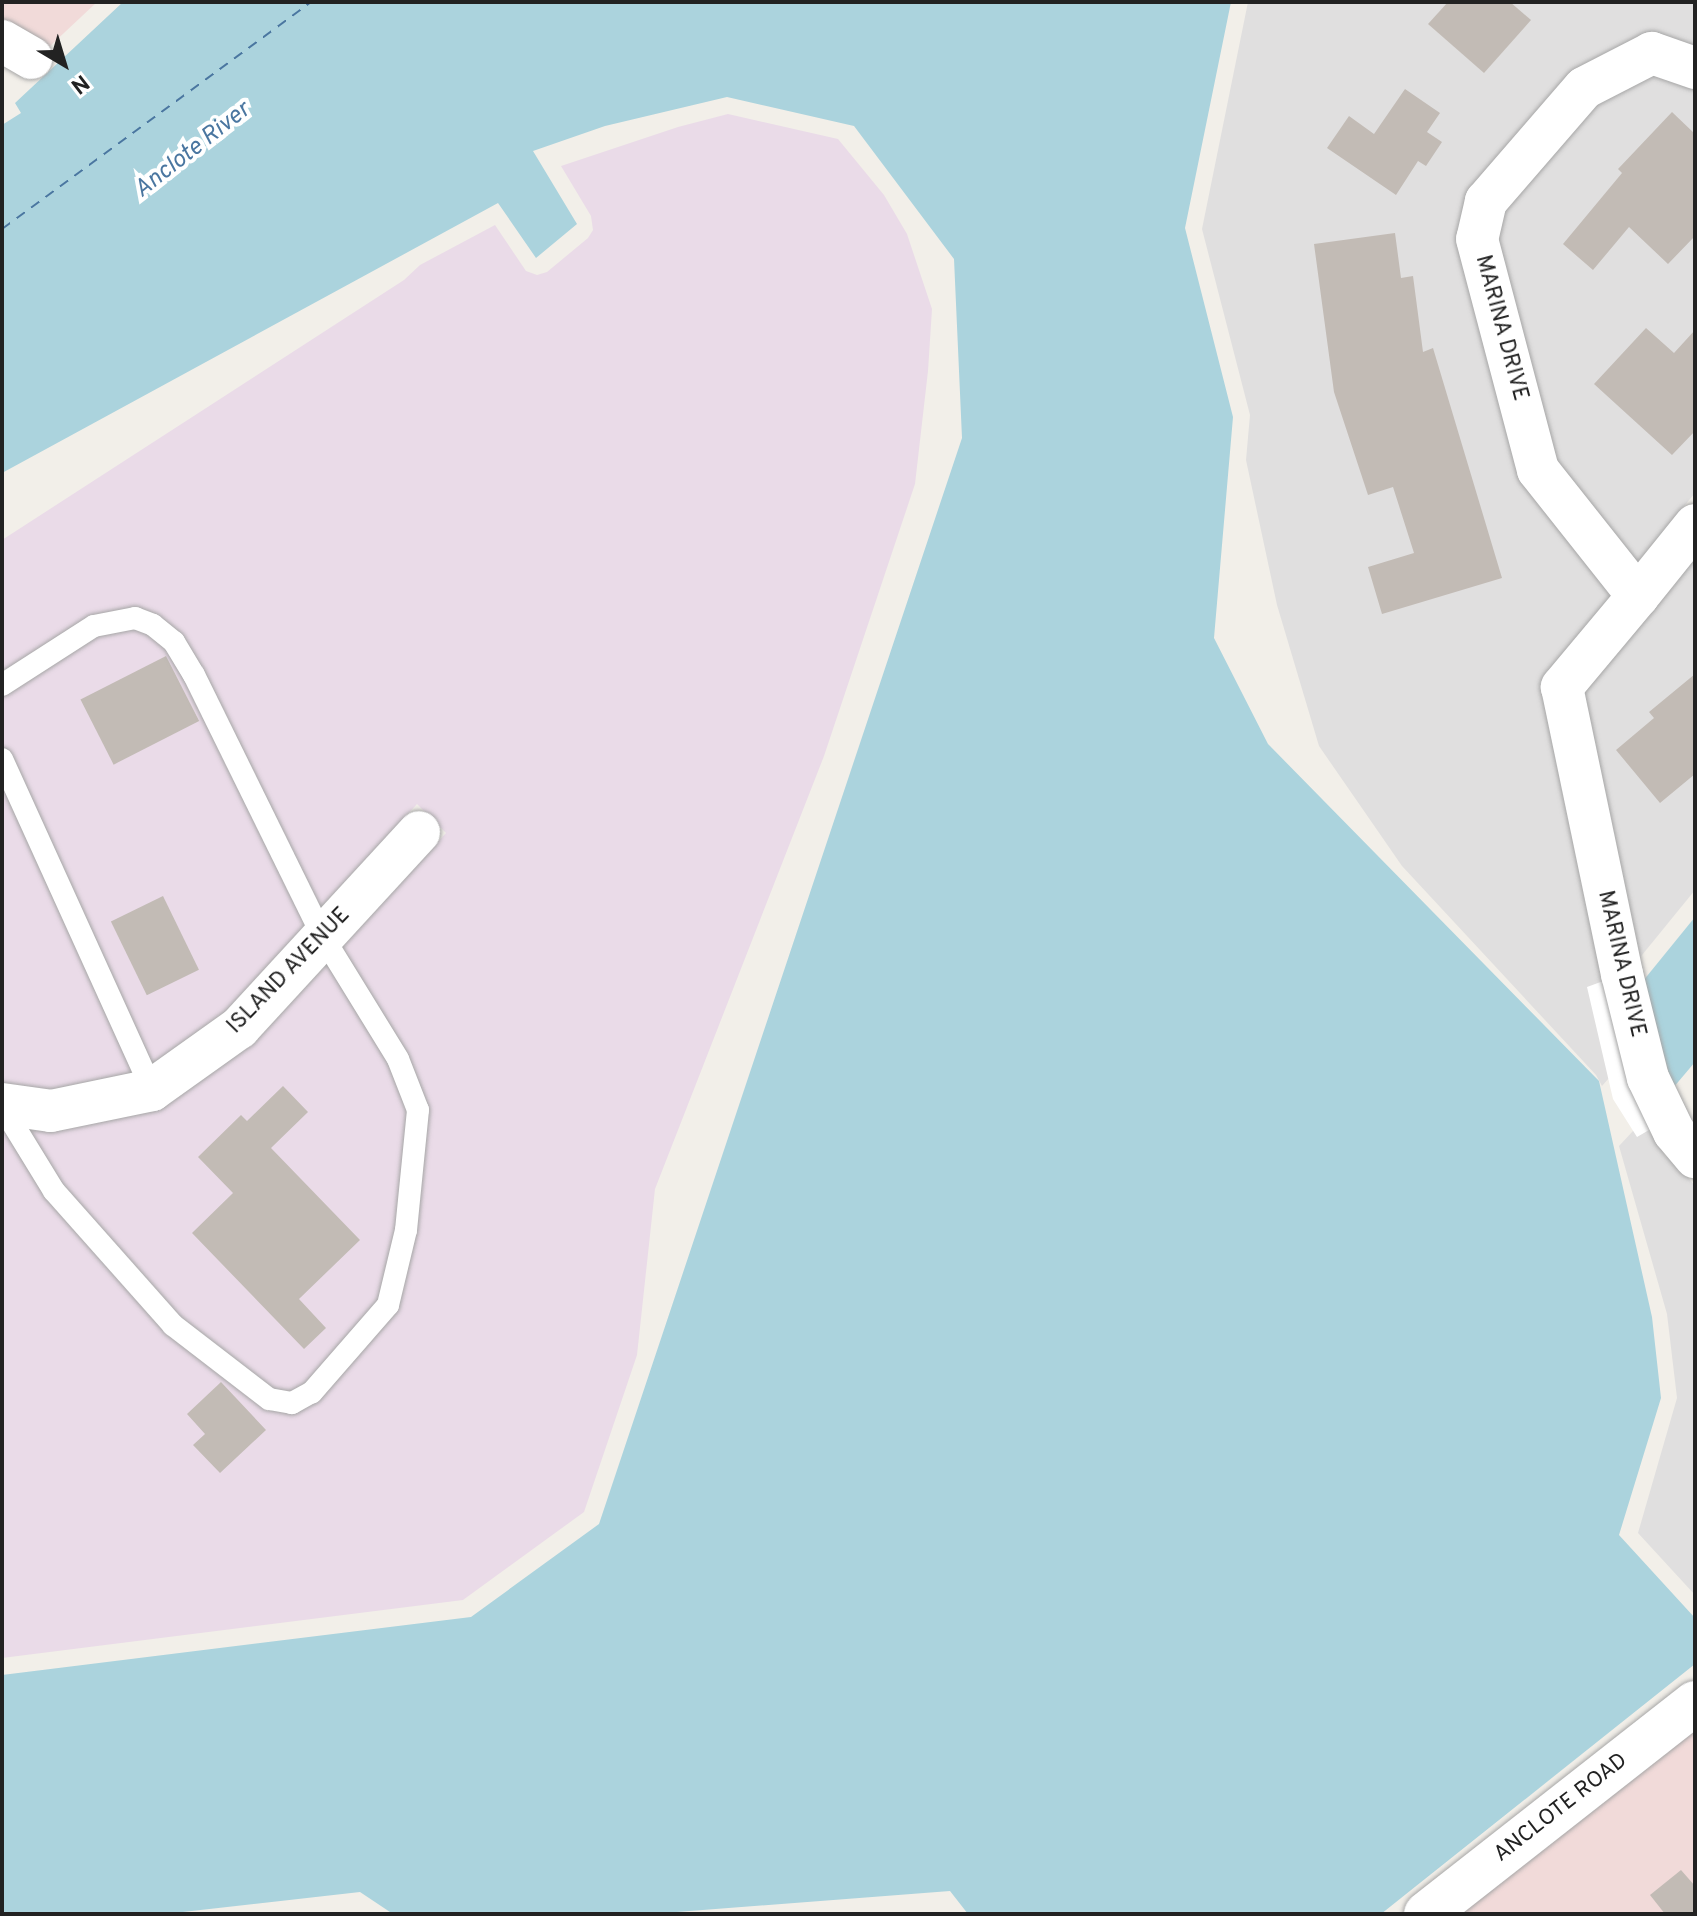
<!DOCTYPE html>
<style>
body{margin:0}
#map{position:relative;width:1697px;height:1916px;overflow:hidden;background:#f2efe9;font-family:Overpass,sans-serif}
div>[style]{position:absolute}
.residential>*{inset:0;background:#e0dfdf}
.commercial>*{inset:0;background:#f1dad9}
.industrial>*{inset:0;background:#eadbe8}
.water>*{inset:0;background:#abd3dd}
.pier>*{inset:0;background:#fff}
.ferry>*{height:2px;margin-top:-1px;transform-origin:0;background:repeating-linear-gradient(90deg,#4a76a0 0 10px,transparent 0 18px)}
.building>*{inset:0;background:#c2bbb5;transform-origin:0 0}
.roads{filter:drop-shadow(0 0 2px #a6a6a6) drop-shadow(0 0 2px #a6a6a6)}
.service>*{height:22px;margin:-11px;padding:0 11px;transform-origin:11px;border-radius:11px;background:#fff}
.minor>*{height:42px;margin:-21px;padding:0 21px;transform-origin:21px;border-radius:21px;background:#fff}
.tertiary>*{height:44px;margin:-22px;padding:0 22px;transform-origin:22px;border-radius:22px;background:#fff}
span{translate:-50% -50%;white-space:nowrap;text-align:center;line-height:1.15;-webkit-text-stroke:8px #fff;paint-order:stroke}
.street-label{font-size:22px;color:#222}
.water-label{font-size:24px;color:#4a76a0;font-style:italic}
.frame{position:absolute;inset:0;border:4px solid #222;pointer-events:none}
.north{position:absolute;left:24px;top:24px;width:80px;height:80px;-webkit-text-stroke:6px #fff;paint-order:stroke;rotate:142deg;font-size:22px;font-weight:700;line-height:32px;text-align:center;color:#222}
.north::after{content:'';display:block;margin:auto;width:28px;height:36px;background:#222;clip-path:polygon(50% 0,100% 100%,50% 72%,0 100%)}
</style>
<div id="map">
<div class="residential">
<i style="clip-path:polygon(1248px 2px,1695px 2px,1695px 47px,1656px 34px,1458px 231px,1613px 593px,1547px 674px,1624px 1061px,1602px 1086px,1596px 1075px,1402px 866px,1319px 746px,1277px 605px,1246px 460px,1250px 415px,1202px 229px)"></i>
<i style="clip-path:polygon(1655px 74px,1695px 88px,1695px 493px,1636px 564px,1555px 462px,1497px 241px,1504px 212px,1597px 105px)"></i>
<i style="clip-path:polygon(1695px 557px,1695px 890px,1638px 960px,1583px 695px)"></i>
<i style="clip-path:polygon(1646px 1117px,1647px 1128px,1666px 1157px,1670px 1156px,1695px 1186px,1695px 1595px,1638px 1533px,1677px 1398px,1667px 1314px,1619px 1146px)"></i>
</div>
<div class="commercial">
<i style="clip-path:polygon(2px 2px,97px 2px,49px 47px,2px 20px)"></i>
<i style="clip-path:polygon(1695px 1729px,1695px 1914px,1460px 1914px)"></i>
</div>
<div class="industrial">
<i style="clip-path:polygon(728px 114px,838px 139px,884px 195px,907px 234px,932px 309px,928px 371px,915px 484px,824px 756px,655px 1189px,637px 1355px,584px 1512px,463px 1600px,2px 1658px,2px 1123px,254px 1043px,446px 833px,417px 804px,225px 1012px,143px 1071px,48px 1090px,2px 1084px,2px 540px,404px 280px,420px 265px,495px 225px,526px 271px,537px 275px,547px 272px,588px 238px,593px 230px,591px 216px,561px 166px,678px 127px)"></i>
</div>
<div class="water">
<i style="clip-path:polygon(123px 2px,1231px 2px,1185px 228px,1233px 417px,1214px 638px,1268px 744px,1599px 1081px,1652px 1317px,1661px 1398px,1619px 1535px,1695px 1618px,1695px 1664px,1381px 1914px,968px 1914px,950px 1891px,651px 1914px,393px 1914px,360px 1892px,165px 1914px,2px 1914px,2px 1675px,471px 1617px,599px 1524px,962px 438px,954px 259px,854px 126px,727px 97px,605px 126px,533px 151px,577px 224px,536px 258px,498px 203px,2px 473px,2px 125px,21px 113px,15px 103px)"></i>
<i style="clip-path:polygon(1695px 917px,1695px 1062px,1673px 1088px,1643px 981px)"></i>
</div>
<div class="pier">
<i style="clip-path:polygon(1636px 969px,1665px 1078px,1682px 1111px,1637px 1137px,1613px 1099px,1587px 987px)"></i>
</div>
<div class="ferry">
<i style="left:2px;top:229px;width:383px;rotate:-36.3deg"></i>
</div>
<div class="building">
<i style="clip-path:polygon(1448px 2px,1510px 2px,1531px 20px,1484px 73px,1428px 24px)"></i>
<i style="clip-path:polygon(1405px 89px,1440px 113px,1427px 132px,1442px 142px,1426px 166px,1418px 161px,1396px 195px,1327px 148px,1349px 116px,1374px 134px)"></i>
<i style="clip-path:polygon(1672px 112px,1695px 134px,1695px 236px,1668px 264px,1629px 227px,1593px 270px,1563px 244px,1622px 173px,1618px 169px)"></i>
<i style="clip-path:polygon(1395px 233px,1401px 278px,1413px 276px,1423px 352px,1433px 348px,1502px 578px,1382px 614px,1368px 567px,1414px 553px,1393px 487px,1368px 495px,1334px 392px,1314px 244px)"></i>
<i style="clip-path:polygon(1646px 328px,1674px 353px,1695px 330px,1695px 431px,1672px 455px,1594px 384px)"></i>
<i style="left:166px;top:656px;width:73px;height:96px;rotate:63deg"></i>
<i style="clip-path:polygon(1695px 674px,1695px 774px,1660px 803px,1616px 750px,1654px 718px,1649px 712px)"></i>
<i style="left:163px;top:896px;width:82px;height:58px;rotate:64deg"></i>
<i style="clip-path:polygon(283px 1086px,308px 1112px,271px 1148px,360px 1240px,299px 1299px,326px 1328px,304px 1349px,192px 1233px,233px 1193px,198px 1157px,241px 1115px,247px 1121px)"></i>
<i style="clip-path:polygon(221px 1382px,266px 1430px,220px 1473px,193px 1445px,205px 1434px,187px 1414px)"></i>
<i style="clip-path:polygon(1681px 1870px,1695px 1886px,1695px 1914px,1665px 1914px,1650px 1895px)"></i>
</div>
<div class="roads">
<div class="service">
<i style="left:2px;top:685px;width:109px;rotate:-32.7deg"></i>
<i style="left:94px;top:626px;width:42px;rotate:-11deg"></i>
<i style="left:135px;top:618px;width:19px;rotate:21deg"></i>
<i style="left:153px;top:625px;width:27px;rotate:39deg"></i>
<i style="left:174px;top:642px;width:39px;rotate:59deg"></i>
<i style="left:194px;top:675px;width:292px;rotate:63.8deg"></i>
<i style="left:323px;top:937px;width:143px;rotate:58.4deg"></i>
<i style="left:398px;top:1059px;width:55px;rotate:68.6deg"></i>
<i style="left:418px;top:1110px;width:121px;rotate:95.7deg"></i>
<i style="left:406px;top:1230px;width:77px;rotate:103.5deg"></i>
<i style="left:388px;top:1305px;width:116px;rotate:131.1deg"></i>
<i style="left:312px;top:1392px;width:23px;rotate:151deg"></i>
<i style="left:292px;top:1403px;width:23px;rotate:-170deg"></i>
<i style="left:269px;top:1399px;width:121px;rotate:-142.4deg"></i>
<i style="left:173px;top:1325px;width:179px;rotate:-131.6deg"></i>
<i style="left:54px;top:1191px;width:100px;rotate:-121.5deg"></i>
<i style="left:2px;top:759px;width:363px;rotate:65.6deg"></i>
</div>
<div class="minor">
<i style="left:2px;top:41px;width:34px;rotate:30deg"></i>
<i style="left:1695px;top:68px;width:46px;rotate:-160.8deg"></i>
<i style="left:1652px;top:53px;width:76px;rotate:152.8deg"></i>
<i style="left:1584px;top:88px;width:150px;rotate:130.9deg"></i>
<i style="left:1486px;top:201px;width:39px;rotate:103deg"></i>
<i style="left:1477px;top:239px;width:239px;rotate:75.2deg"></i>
<i style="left:1538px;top:470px;width:161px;rotate:51.6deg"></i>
<i style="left:1638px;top:596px;width:91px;rotate:-51.2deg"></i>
<i style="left:1638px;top:596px;width:119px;rotate:129.9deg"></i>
<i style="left:1562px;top:687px;width:293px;rotate:78.2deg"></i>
<i style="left:1622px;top:974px;width:107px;rotate:76deg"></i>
<i style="left:1648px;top:1078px;width:60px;rotate:64.3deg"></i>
<i style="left:1674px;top:1132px;width:33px;rotate:50deg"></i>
<i style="left:2px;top:1104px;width:49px;rotate:8.1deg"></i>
<i style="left:51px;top:1111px;width:103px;rotate:-11.7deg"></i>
<i style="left:152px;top:1090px;width:107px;rotate:-35.5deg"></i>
<i style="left:239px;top:1028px;width:266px;rotate:-47.4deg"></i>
</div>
<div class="tertiary">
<i style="left:1426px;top:1914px;width:342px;rotate:-38.1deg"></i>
</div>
</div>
<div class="street-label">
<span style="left:1501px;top:328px;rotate:75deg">MARINA DRIVE</span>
<span style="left:1621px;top:964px;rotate:77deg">MARINA DRIVE</span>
<span style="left:289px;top:971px;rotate:-46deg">ISLAND AVENUE</span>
<span style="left:1561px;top:1808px;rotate:-38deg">ANCLOTE ROAD</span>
</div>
<div class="water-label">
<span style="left:193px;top:151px;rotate:-38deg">Anclote River</span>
</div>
<div class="frame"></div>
<div class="north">N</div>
</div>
